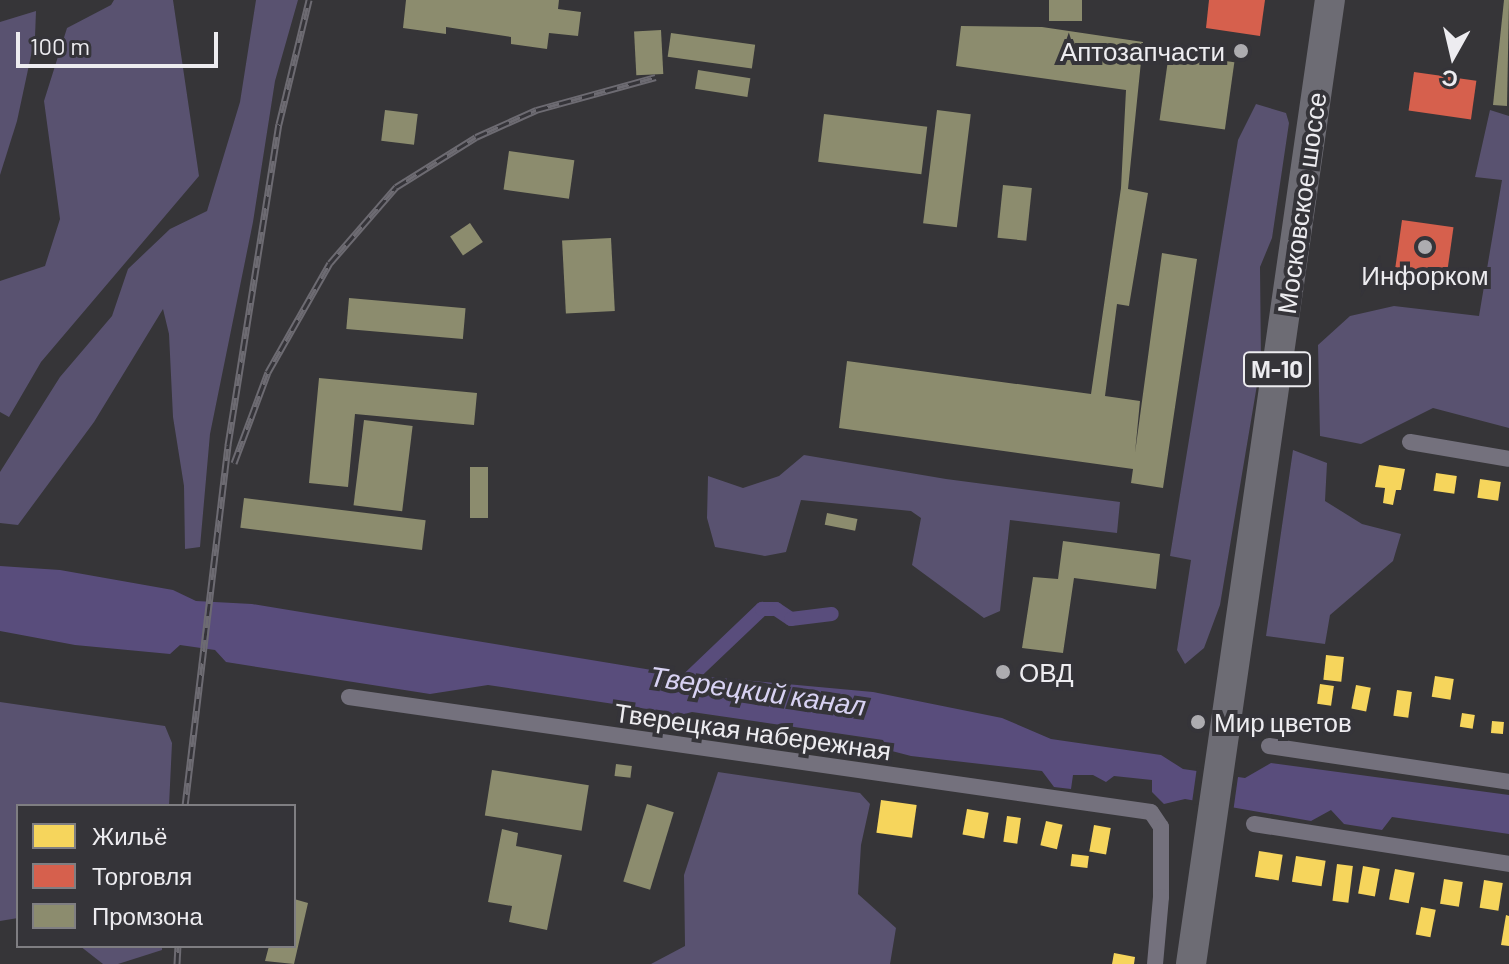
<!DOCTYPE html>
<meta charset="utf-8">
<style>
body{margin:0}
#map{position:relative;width:1509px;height:964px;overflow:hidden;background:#363538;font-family:Barlow,sans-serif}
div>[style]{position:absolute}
.green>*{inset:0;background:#595270}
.water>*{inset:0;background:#594d7c}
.pier>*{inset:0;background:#363538;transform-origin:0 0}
.homes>*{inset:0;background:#f6d55c;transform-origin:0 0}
.shops>*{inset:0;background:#d6604d;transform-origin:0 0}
.industry>*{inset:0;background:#8c8c6e;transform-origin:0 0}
.canal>*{height:14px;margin:-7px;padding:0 7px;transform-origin:7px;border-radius:7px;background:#594d7c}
.street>*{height:16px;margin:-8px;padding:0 8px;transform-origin:8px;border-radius:8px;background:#74717d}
.highway>*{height:30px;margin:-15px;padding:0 15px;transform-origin:15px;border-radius:15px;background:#6d6c74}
.rail>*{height:7px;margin-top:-3.5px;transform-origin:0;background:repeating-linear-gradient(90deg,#353439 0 12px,#6d6b72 0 24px);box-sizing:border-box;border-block:2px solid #6d6b72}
.dots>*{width:22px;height:22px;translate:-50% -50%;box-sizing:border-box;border:4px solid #353439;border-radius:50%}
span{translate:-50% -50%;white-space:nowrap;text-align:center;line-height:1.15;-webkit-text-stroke:8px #353439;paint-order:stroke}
.shield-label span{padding:2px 6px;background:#353439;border:2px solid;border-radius:6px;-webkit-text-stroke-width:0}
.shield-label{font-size:24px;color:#edecf0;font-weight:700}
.poi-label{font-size:26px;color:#edecf0}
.right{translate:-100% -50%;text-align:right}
.left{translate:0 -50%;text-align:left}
.street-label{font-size:26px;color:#edecf0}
.water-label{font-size:28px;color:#d8d2f3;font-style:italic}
.legend{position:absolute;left:16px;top:804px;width:280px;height:144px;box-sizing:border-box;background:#353439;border:2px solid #7f7e82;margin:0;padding:10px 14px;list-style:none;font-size:24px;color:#edecf0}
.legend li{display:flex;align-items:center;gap:16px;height:40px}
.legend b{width:40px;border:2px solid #7f7e82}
.north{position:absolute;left:1413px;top:16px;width:80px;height:80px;-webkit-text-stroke:6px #353439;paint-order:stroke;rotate:188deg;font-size:22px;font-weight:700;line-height:32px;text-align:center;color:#edecf0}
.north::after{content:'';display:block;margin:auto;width:28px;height:36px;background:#edecf0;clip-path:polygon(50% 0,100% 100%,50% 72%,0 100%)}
.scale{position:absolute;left:16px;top:32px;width:202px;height:36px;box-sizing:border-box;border:4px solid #edecf0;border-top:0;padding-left:10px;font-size:24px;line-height:28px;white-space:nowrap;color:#edecf0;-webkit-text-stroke:6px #353439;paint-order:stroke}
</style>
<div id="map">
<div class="green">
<i style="clip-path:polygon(114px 0,173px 0,199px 176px,41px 362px,9px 417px,0 412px,0 281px,45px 266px,60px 219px,44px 101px,67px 28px,111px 5px)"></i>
<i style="clip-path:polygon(256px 0,298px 0,275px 81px,253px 222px,210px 434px,200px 547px,185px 549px,184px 486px,173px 417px,169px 334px,163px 309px,94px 422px,18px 525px,0 523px,0 472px,60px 377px,112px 316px,128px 269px,170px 229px,207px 211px,240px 102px)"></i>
<i style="clip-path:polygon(36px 11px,35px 37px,17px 121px,0 175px,0 22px)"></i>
<i style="clip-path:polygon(1256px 104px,1286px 113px,1289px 123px,1272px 238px,1260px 267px,1261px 361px,1220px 605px,1204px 648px,1185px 664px,1177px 650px,1191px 560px,1170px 556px,1238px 140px)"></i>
<i style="clip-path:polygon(1490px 110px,1509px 116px,1509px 428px,1433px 408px,1361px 444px,1320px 436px,1318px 345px,1350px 316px,1394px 306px,1479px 316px,1502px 180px,1475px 177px)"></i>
<i style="clip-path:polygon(1293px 450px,1327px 463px,1325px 501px,1362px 524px,1401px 534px,1393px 561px,1330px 615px,1325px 644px,1266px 636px)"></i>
<i style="clip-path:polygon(804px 455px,946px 479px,1120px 502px,1117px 533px,1010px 520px,1000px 611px,984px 618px,912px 565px,921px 518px,911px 511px,801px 500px,786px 552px,765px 556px,715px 547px,707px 518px,708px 476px,743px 488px,779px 476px)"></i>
<i style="clip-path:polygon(0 702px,165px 726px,172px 743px,169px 806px,18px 806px,18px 918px,0 921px)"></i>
<i style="clip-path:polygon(718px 772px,860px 793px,870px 804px,861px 845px,858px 894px,896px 928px,890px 964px,651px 964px,685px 946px,684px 875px)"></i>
<i style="clip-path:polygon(80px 946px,162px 946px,162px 950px,118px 964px,103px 964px)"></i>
</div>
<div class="water">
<i style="clip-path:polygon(0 566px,60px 570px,173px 590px,196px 601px,252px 604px,676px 674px,873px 692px,1002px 718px,1051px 739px,1161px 755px,1183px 769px,1245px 778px,1271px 763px,1509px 795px,1509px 834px,1392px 817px,1382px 830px,1344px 824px,1331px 810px,1311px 821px,1185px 799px,1164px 804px,1152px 792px,1152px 780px,1114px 776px,1106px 782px,1093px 775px,1073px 775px,1071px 789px,1054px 787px,1042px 771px,911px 756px,888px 750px,883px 740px,692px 712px,669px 718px,647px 709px,488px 685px,430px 694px,226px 662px,215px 650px,180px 645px,170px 654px,75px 645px,0 631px)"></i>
</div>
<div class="pier">
<i style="left:1197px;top:767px;width:42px;height:37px;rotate:8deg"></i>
</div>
<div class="homes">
<i style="clip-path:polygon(1379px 465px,1405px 469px,1401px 490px,1396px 490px,1393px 505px,1383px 503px,1385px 488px,1375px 487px)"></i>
<i style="left:1436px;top:473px;width:21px;height:18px;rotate:8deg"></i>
<i style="left:1480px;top:479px;width:21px;height:19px;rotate:8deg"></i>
<i style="left:1326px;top:655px;width:18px;height:25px;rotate:6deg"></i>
<i style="left:1435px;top:676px;width:19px;height:21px;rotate:9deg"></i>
<i style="left:1320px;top:684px;width:14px;height:20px;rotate:8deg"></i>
<i style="left:1356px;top:685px;width:15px;height:24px;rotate:11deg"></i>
<i style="left:1397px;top:690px;width:15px;height:26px;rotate:8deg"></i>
<i style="left:1462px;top:713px;width:13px;height:14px;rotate:9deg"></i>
<i style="left:1492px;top:721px;width:12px;height:12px;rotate:5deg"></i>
<i style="left:881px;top:800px;width:36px;height:33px;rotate:8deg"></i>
<i style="left:967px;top:809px;width:22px;height:26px;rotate:10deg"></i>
<i style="left:1007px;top:816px;width:14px;height:26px;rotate:8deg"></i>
<i style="left:1046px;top:821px;width:17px;height:25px;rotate:13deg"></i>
<i style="left:1094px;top:825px;width:17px;height:27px;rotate:10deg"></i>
<i style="left:1259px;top:851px;width:24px;height:26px;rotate:9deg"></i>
<i style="left:1072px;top:854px;width:17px;height:12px;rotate:7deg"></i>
<i style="left:1296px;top:856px;width:30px;height:26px;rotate:9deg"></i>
<i style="left:1337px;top:864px;width:16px;height:37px;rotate:7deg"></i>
<i style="left:1363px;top:866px;width:17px;height:28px;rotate:10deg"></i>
<i style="left:1395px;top:869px;width:20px;height:31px;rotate:11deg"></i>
<i style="left:1444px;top:879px;width:19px;height:25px;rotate:9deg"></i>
<i style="left:1484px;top:880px;width:19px;height:28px;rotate:9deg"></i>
<i style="left:1421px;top:907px;width:15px;height:28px;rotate:11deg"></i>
<i style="clip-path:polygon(1506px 915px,1509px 916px,1509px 946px,1501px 945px)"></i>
<i style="clip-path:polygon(1114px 953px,1135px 957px,1134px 964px,1112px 964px)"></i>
</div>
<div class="shops">
<i style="clip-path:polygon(1209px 0,1265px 0,1260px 36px,1206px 28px)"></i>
<i style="left:1414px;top:72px;width:63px;height:39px;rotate:8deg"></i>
<i style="left:1402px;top:220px;width:52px;height:48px;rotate:8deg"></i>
</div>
<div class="industry">
<i style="clip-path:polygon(406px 0,559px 0,558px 9px,581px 12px,578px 36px,549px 33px,547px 49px,511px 44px,511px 37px,446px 27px,446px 34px,403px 28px)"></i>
<i style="left:1049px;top:0;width:33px;height:21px"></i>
<i style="clip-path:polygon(1504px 0,1509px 0,1507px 106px,1493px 105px)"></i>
<i style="clip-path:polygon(961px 26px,1042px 27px,1143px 42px,1128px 189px,1148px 193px,1129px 306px,1117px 304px,1105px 396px,1140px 401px,1135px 453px,1162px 253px,1197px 259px,1163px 488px,1131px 483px,1133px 469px,839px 428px,847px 361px,1091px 394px,1121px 188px,1126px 90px,956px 66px)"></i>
<i style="left:661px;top:30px;width:44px;height:27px;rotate:87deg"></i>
<i style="left:671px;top:33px;width:85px;height:24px;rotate:8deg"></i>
<i style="left:1169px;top:53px;width:66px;height:68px;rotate:8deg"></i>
<i style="left:698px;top:70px;width:53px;height:19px;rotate:9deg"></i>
<i style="left:385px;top:110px;width:33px;height:31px;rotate:7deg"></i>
<i style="left:937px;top:110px;width:34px;height:114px;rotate:7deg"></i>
<i style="left:824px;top:114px;width:104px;height:48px;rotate:7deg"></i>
<i style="left:509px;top:151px;width:66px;height:39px;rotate:8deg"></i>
<i style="left:1003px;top:185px;width:29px;height:53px;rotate:6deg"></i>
<i style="left:470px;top:223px;width:23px;height:24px;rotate:56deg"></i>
<i style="left:611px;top:238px;width:73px;height:49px;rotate:87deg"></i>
<i style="left:349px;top:298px;width:117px;height:31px;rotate:5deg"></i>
<i style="clip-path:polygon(319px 378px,477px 393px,474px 425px,355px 414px,348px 487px,309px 483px)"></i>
<i style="left:364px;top:420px;width:49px;height:86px;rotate:7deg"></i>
<i style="left:470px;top:467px;width:18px;height:51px"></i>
<i style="left:244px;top:498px;width:183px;height:30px;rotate:7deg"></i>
<i style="left:827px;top:513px;width:31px;height:12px;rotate:11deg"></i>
<i style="clip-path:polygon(1063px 541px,1160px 554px,1156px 589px,1074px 578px,1063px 653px,1022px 648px,1033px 577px,1058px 579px)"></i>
<i style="left:616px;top:764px;width:16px;height:12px;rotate:7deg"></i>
<i style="left:492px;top:770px;width:98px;height:46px;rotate:9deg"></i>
<i style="left:647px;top:804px;width:28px;height:81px;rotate:17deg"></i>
<i style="clip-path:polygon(502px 829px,518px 833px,516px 846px,562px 855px,547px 930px,509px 922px,512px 906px,488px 902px)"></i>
<i style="clip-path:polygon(294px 899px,308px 903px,294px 964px,265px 961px,269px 946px,294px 946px)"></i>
</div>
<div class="canal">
<i style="left:679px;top:688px;width:115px;rotate:-43.6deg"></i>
<i style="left:762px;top:609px;width:14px"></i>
<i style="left:776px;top:609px;width:18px;rotate:34deg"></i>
<i style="left:791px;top:619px;width:41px;rotate:-7deg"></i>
</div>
<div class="street">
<i style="left:1410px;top:442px;width:100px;rotate:9.7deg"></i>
<i style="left:349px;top:697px;width:810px;rotate:8.16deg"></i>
<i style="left:1151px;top:812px;width:18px;rotate:56deg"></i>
<i style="left:1161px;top:827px;width:70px;rotate:90deg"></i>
<i style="left:1161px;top:897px;width:67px;rotate:95.1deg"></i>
<i style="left:1269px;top:746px;width:243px;rotate:8.5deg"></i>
<i style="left:1254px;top:824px;width:258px;rotate:8.9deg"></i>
</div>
<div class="highway">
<i style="left:1191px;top:964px;width:974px;rotate:-81.8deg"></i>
</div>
<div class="rail">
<i style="left:234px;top:463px;width:97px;rotate:-69.5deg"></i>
<i style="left:268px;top:372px;width:125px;rotate:-60.4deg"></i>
<i style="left:330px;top:263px;width:101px;rotate:-49deg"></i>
<i style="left:396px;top:187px;width:94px;rotate:-32deg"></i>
<i style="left:476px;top:137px;width:66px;rotate:-24.2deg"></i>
<i style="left:536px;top:110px;width:124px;rotate:-15.4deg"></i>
<i style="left:185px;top:806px;width:364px;rotate:-83.2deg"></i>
<i style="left:228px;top:445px;width:325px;rotate:-81deg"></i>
<i style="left:279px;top:124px;width:128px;rotate:-76.4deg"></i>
<i style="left:177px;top:964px;width:18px;rotate:-87deg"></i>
</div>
<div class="dots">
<i style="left:1241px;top:51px;background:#adacb0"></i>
<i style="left:1425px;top:247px;background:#adacb0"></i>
<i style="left:1003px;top:672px;background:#adacb0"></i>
<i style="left:1198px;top:722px;background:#adacb0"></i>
</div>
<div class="shield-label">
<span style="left:1277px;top:369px">М-10</span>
</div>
<div class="poi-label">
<span class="right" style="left:1225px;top:51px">Аптозапчасти</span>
<span style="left:1425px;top:275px">Инфорком</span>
<span class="left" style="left:1019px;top:672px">ОВД</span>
<span class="left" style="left:1214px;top:722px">Мир цветов</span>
</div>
<div class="street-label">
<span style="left:1301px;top:203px;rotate:-82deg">Московское шоссе</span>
<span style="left:753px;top:731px;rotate:8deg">Тверецкая набережная</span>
</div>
<div class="water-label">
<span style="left:758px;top:690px;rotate:8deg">Тверецкий канал</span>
</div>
<ul class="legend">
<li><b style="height:22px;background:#f6d55c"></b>Жильё</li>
<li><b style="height:22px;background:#d6604d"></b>Торговля</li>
<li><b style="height:22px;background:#8c8c6e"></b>Промзона</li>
</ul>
<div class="north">С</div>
<div class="scale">100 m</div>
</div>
